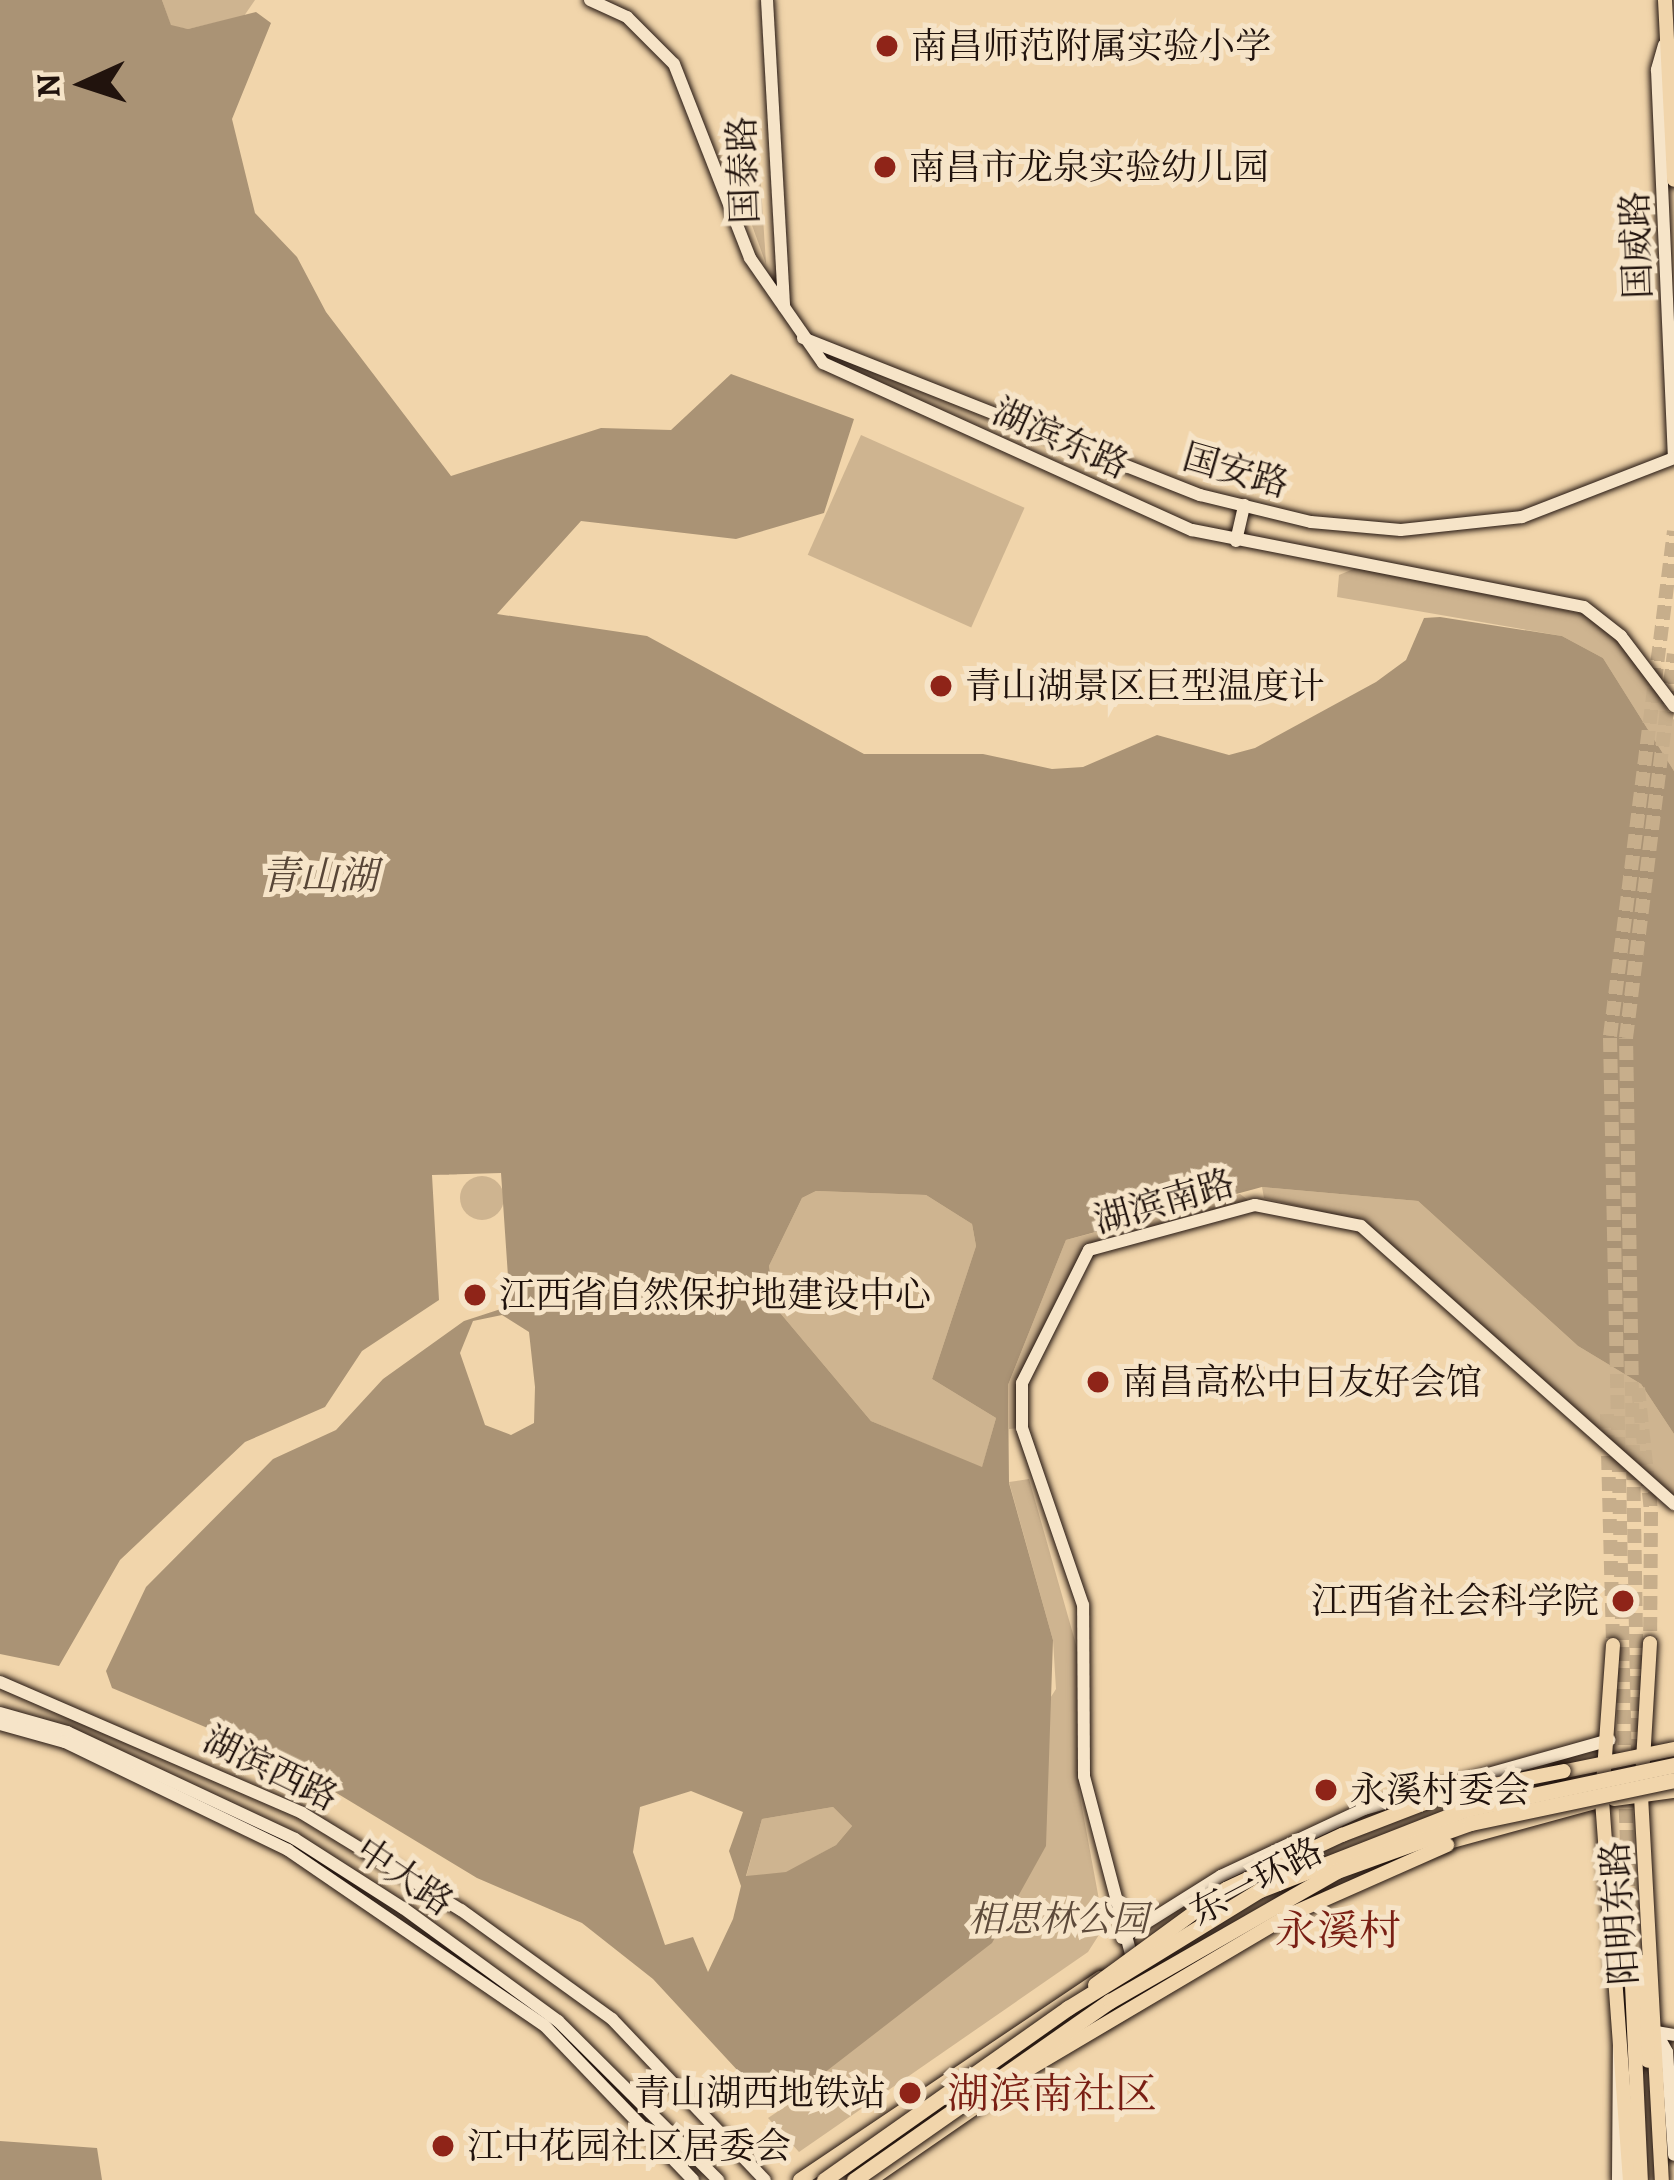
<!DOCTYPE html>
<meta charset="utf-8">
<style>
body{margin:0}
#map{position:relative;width:1674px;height:2180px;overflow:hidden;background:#f1d5ab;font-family:Alegreya,"Noto Serif SC",serif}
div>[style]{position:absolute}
.green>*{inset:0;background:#ceb490;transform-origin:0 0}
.round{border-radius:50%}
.water>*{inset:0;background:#aa9375}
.primary-tunnel>*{height:14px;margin-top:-7px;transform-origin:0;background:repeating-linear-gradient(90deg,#c7ae8b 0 14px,transparent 0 21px)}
.roads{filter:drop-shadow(0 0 3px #21130d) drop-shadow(0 0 3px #21130d)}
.secondary>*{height:12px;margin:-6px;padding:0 6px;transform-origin:6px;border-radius:6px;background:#f6e4c8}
.primary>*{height:14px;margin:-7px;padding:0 7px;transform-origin:7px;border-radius:7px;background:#f1d5ab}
.bridges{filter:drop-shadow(0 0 3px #21130d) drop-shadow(0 0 3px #21130d)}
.primary-bridge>*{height:14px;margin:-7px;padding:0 7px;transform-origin:7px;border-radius:7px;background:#f1d5ab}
.highway-bridge>*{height:15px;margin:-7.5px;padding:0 7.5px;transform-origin:7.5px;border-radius:7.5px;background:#f1d5ab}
.dots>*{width:33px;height:33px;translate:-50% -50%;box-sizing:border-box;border:6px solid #f6e4c8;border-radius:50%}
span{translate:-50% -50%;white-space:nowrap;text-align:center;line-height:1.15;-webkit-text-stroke:10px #f6e4c8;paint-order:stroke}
.poi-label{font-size:36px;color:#21130d}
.left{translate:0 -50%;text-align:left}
.right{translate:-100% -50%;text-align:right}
.street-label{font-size:36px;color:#21130d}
.park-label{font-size:36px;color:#5e4b3b;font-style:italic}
.water-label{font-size:39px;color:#584637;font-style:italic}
.quarter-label{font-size:42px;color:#7a1f14}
.north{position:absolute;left:24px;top:24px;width:120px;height:120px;-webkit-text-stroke:9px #f6e4c8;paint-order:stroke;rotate:267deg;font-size:33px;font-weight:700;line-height:48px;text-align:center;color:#21130d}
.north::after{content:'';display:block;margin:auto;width:42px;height:54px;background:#21130d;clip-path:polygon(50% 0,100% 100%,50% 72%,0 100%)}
</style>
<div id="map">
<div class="green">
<i style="clip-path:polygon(162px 0,255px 0,244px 16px,188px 29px,171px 26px)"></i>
<i style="clip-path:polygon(759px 154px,766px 264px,727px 156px)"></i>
<i style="left:861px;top:435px;width:179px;height:131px;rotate:24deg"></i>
<i style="clip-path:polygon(1356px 568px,1588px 615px,1622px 643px,1674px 720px,1674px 771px,1603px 658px,1562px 636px,1337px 597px,1339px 575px)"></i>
<i class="round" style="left:460px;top:1176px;width:44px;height:44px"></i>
<i style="clip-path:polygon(1262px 1187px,1418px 1201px,1578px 1346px,1641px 1384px,1674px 1434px,1674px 1497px,1361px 1221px,1264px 1198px)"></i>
<i style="clip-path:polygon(816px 1191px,926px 1195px,972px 1224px,976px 1246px,932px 1379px,996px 1418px,982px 1468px,871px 1421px,776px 1308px,769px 1266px,802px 1198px)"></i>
<i style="clip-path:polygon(1240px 1194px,1255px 1205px,1089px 1251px,1022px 1383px,1022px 1428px,1009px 1429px,1008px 1385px,1066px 1240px)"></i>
<i style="clip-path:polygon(1029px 1479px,1077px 1648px,1079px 1791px,1104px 1927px,1088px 1952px,799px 2152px,768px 2118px,795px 2100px,1056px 1689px,1053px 1640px,1009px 1482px)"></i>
<i style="clip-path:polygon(833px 1807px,852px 1826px,836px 1845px,786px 1873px,746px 1877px,762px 1819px)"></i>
</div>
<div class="water">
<i style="clip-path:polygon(evenodd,0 0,162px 0,171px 25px,188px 29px,256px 12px,271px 23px,232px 119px,255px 213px,297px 257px,326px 312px,451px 476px,601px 428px,671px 430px,731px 374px,854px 419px,824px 513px,736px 539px,581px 521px,497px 614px,647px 636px,864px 754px,983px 754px,1052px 769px,1083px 767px,1157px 735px,1229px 755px,1255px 748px,1376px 682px,1406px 660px,1424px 618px,1440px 617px,1562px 636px,1603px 658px,1674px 771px,1674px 1434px,1641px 1384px,1578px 1346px,1418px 1201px,1262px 1187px,1066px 1240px,1008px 1385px,1009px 1483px,1053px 1640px,1046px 1846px,992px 1943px,775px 2111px,653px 1979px,582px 1923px,477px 1878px,277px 1757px,112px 1688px,106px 1671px,146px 1587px,273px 1459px,336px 1430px,383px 1379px,464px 1321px,510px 1306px,501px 1173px,432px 1175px,439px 1300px,362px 1351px,325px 1407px,245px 1442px,120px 1560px,59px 1666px,0 1654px,0 0,816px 1191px,926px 1195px,972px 1224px,976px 1246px,932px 1379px,996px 1418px,982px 1467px,871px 1421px,776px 1308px,769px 1266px,802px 1198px,816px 1191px,0 0,502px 1315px,529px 1332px,535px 1387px,534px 1423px,511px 1435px,485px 1425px,460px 1353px,473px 1321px,502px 1315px,0 0,691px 1791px,743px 1812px,729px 1851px,741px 1886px,733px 1919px,708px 1972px,693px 1937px,665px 1945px,633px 1852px,640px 1807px,691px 1791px,0 0,833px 1807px,852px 1826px,836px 1845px,786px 1872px,746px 1876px,762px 1819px,833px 1807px)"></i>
<i style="clip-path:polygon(0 2141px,97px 2148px,102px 2180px,0 2180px)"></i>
</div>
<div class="primary-tunnel">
<i style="left:1638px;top:1388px;width:125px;rotate:84deg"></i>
<i style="left:1651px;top:1512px;width:131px;rotate:90.4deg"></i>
<i style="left:1607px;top:1414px;width:231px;rotate:88.5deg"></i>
<i style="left:1638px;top:1753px;width:715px;rotate:-90.96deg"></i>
<i style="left:1626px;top:1038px;width:387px;rotate:-82.9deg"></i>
<i style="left:1625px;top:1766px;width:730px;rotate:-91.18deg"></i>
<i style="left:1610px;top:1036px;width:509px;rotate:-82.78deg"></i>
<i style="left:1625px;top:1788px;width:175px;rotate:88deg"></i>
</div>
<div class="roads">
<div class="secondary">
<i style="left:590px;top:0;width:41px;rotate:24.7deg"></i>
<i style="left:627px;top:17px;width:66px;rotate:45deg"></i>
<i style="left:674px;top:64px;width:208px;rotate:68.6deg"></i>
<i style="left:750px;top:258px;width:128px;rotate:55.2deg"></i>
<i style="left:823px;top:363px;width:405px;rotate:24.4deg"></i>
<i style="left:1192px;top:530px;width:399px;rotate:11.1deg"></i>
<i style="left:1584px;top:607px;width:47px;rotate:38.1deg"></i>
<i style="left:1621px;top:636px;width:88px;rotate:52.9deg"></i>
<i style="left:767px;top:0;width:307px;rotate:86.8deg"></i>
<i style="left:1664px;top:45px;width:26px;rotate:106deg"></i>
<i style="left:1657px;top:70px;width:388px;rotate:87.5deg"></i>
<i style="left:803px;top:338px;width:427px;rotate:21.6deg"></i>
<i style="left:1200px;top:495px;width:114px;rotate:13.7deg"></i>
<i style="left:1311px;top:522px;width:90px;rotate:5.1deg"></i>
<i style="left:1401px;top:530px;width:122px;rotate:-6.1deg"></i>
<i style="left:1522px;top:517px;width:163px;rotate:-21.2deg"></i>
<i style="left:1236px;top:541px;width:37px;rotate:-77deg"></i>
<i style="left:0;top:1682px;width:329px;rotate:23.4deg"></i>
<i style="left:302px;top:1813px;width:186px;rotate:31.4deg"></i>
<i style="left:461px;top:1910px;width:186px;rotate:35.8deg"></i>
<i style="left:612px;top:2019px;width:222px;rotate:46.5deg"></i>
<i style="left:0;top:1713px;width:70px;rotate:15.8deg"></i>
<i style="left:67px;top:1732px;width:252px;rotate:25.1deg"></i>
<i style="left:295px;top:1839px;width:128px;rotate:32.6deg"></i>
<i style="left:403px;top:1908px;width:192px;rotate:36.1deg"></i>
<i style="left:558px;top:2021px;width:226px;rotate:44.8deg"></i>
<i style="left:0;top:1724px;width:67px;rotate:15.5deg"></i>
<i style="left:65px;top:1742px;width:248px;rotate:25.8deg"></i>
<i style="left:288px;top:1850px;width:310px;rotate:34.4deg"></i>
<i style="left:544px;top:2025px;width:215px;rotate:46.1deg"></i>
<i style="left:1122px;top:1938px;width:117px;rotate:-32.1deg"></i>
<i style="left:1221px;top:1876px;width:158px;rotate:-25.1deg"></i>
<i style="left:1364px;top:1809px;width:255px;rotate:-15.7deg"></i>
<i style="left:1132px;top:1958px;width:188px;rotate:-104.8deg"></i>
<i style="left:1084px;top:1776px;width:171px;rotate:-90.3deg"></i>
<i style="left:1083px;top:1605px;width:187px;rotate:-109deg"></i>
<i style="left:1022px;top:1428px;width:45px;rotate:-90deg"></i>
<i style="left:1022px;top:1383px;width:149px;rotate:-63.3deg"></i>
<i style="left:1089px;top:1250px;width:172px;rotate:-15.2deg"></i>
<i style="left:1255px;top:1205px;width:108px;rotate:11.2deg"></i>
<i style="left:1361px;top:1226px;width:419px;rotate:41.6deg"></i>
<i style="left:1656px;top:2032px;width:23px;rotate:61deg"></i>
<i style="left:1667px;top:2052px;width:103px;rotate:86.1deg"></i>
<i style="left:1656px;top:2032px;width:18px;rotate:9deg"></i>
<i style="left:1618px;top:2180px;width:147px;rotate:-89.6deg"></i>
</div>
<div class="primary">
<i style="left:1665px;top:0;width:180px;rotate:87.1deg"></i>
<i style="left:1650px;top:1643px;width:153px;rotate:93.4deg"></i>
<i style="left:1641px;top:1796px;width:385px;rotate:86.9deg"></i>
<i style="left:1613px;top:1645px;width:155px;rotate:94.1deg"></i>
<i style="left:1602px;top:1800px;width:381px;rotate:85.8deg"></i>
<i style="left:1556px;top:1773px;width:120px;rotate:-11.5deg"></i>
<i style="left:1614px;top:1799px;width:61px;rotate:-7.6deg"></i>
<i style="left:1394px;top:1857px;width:205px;rotate:-15.3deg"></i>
<i style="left:1196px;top:1918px;width:110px;rotate:-28.9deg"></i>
<i style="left:1643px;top:1962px;width:99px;rotate:87.1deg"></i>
<i style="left:1631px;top:1963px;width:217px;rotate:87.4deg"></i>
<i style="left:1101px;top:2020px;width:68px;rotate:-34.9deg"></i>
<i style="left:800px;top:2180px;width:362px;rotate:-33.9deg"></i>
<i style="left:870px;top:2180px;width:157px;rotate:-34.6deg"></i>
</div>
</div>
<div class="bridges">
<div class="primary-bridge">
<i style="left:1095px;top:1985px;width:162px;rotate:-36.2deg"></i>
<i style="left:1226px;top:1889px;width:128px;rotate:-25deg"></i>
<i style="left:1342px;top:1835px;width:114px;rotate:-21.1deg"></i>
<i style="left:1448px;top:1794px;width:118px;rotate:-11.2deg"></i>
<i style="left:985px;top:2095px;width:353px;rotate:-30.6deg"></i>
<i style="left:1289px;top:1915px;width:173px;rotate:-23.9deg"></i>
</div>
<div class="highway-bridge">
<i style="left:824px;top:2180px;width:299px;rotate:-35.2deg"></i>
<i style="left:1068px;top:2008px;width:225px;rotate:-31.6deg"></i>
<i style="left:1260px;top:1890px;width:222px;rotate:-21.4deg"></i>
<i style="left:1467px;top:1809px;width:212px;rotate:-12deg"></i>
<i style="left:854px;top:2180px;width:312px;rotate:-35deg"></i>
<i style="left:1110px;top:2001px;width:262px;rotate:-29.8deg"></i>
<i style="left:1337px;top:1871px;width:141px;rotate:-19.8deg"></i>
<i style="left:1470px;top:1823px;width:208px;rotate:-11.9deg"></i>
</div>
</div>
<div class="dots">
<i style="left:887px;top:46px;background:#8f2418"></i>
<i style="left:885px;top:167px;background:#8f2418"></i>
<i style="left:941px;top:686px;background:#8f2418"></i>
<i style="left:475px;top:1295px;background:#8f2418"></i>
<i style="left:1098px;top:1382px;background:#8f2418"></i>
<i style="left:1623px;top:1601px;background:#8f2418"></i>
<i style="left:1326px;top:1790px;background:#8f2418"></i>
<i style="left:910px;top:2093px;background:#8f2418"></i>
<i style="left:443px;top:2146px;background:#8f2418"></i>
</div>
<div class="poi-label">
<span class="left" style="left:911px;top:46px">南昌师范附属实验小学</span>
<span class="left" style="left:909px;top:167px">南昌市龙泉实验幼儿园</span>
<span class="left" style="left:965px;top:686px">青山湖景区巨型温度计</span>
<span class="left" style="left:499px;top:1295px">江西省自然保护地建设中心</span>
<span class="left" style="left:1122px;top:1382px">南昌高松中日友好会馆</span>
<span class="right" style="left:1599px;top:1601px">江西省社会科学院</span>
<span class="left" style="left:1350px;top:1790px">永溪村委会</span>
<span class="right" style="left:886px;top:2093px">青山湖西地铁站</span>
<span class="left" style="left:467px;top:2146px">江中花园社区居委会</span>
</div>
<div class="street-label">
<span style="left:743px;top:170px;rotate:-92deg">国泰路</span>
<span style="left:1636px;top:245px;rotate:-92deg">国威路</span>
<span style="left:1061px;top:438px;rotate:24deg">湖滨东路</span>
<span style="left:1236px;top:470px;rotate:16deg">国安路</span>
<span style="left:1164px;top:1201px;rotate:-16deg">湖滨南路</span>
<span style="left:271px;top:1768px;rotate:26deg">湖滨西路</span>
<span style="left:405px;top:1876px;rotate:34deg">中大路</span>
<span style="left:1256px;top:1881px;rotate:-28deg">东一环路</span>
<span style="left:1619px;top:1913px;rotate:-94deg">阳明东路</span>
</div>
<div class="park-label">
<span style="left:1058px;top:1919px">相思林公园</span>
</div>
<div class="water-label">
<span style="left:319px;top:876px">青山湖</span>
</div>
<div class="quarter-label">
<span style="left:1338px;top:1931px">永溪村</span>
<span style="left:1052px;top:2094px">湖滨南社区</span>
</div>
<div class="north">N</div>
</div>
